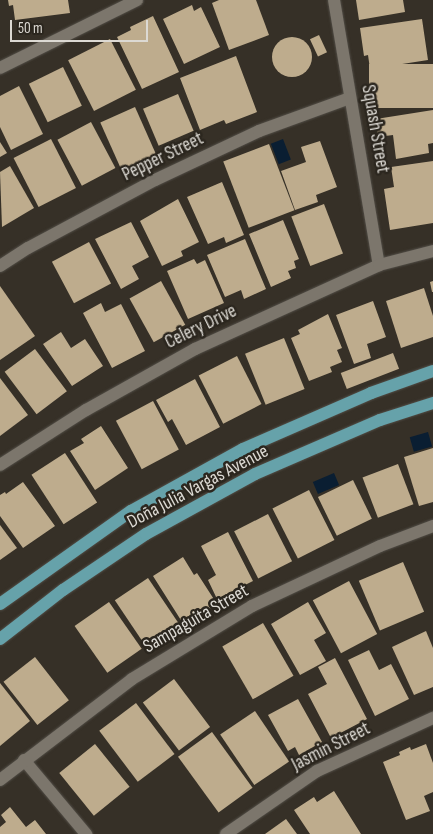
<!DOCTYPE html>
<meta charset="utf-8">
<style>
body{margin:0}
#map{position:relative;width:433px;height:834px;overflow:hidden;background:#363027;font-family:"Sofia Sans Condensed",sans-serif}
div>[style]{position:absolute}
.water>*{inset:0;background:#0a1e32;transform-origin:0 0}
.building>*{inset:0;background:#beac8d;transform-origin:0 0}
.round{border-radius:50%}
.roads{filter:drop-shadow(0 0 1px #524e47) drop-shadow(0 0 1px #524e47)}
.minor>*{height:12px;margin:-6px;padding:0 6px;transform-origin:6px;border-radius:6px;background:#7c766c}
.major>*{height:12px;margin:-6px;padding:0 6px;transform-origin:6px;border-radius:6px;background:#66a2aa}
span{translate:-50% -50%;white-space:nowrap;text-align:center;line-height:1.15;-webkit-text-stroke:5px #2b261e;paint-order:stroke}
.street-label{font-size:19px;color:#dcd9d3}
.scale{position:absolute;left:10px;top:20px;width:138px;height:22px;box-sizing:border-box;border:2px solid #dcd9d3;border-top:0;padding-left:6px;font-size:15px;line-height:18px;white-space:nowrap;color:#dcd9d3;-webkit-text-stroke:4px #2b261e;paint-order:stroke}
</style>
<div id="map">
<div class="water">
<i style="left:283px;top:139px;width:22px;height:13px;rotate:69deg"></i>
<i style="left:428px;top:432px;width:15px;height:19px;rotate:74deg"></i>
<i style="left:334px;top:473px;width:13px;height:23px;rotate:67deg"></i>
</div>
<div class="building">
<i style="clip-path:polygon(8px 0,68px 0,70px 13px,15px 20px,13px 5px,9px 6px)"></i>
<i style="clip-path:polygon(219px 0,256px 0,269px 35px,229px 50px,212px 3px)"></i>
<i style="clip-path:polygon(356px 0,403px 0,405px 12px,359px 20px)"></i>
<i style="clip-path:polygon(192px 5px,194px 11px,201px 7px,220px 47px,184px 64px,163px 19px)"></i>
<i style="clip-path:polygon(153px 16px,179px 72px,142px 89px,117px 37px,131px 30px,130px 27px)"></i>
<i style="clip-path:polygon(422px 19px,428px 60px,370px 69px,368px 55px,364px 56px,360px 28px)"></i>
<i style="left:319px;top:35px;width:19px;height:10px;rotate:65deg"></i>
<i class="round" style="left:272px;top:37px;width:40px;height:40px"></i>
<i style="left:110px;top:39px;width:57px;height:47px;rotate:63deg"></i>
<i style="clip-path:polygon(236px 56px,257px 112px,226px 124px,224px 120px,200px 130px,180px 78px)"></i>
<i style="left:433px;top:64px;width:44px;height:64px;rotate:90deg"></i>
<i style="left:63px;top:67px;width:43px;height:38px;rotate:64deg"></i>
<i style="clip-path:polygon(19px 86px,43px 134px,11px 150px,0 127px,0 96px)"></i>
<i style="left:178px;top:94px;width:40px;height:38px;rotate:67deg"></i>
<i style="left:135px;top:107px;width:56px;height:38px;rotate:66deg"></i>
<i style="clip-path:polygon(433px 110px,433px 143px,428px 144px,429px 153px,396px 159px,393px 135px,378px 137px,376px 119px)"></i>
<i style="left:91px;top:122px;width:52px;height:38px;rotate:62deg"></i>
<i style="left:51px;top:139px;width:55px;height:42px;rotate:63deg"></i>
<i style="clip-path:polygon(320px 141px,337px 187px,316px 195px,318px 202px,295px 210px,281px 171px,306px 162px,301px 147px)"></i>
<i style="clip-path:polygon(0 142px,7px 153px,0 157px)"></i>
<i style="left:269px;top:144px;width:71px;height:49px;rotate:69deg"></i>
<i style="clip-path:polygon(433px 161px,433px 223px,390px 230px,384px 189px,394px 187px,391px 167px)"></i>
<i style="clip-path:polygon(10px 166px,34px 208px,2px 227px,0 172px)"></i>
<i style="clip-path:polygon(222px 182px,244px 235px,226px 243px,224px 237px,208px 244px,187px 197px)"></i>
<i style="clip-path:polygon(178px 199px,199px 242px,181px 251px,183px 256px,162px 266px,140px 221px)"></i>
<i style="left:324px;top:204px;width:53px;height:35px;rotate:69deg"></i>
<i style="clip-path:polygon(283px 220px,299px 259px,294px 261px,296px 268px,288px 271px,291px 278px,271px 287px,249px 234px)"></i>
<i style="clip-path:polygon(131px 222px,149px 257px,132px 266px,139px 279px,121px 289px,95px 239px)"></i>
<i style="clip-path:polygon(245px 239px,266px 289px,244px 299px,241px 290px,225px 297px,207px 255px)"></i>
<i style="left:89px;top:242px;width:47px;height:42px;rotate:62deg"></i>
<i style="clip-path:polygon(194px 259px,197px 264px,205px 260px,224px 303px,188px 319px,167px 271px)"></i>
<i style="left:161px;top:281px;width:50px;height:36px;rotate:61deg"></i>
<i style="clip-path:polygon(433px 281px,433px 292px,432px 292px,430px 282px)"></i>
<i style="clip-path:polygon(0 286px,35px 336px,0 360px)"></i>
<i style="clip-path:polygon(424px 288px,433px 316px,433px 337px,401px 348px,386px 301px)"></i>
<i style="clip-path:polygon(373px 301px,386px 337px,367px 344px,371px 358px,354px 364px,336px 315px)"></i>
<i style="clip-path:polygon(101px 303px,105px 312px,121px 304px,145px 351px,112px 368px,83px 313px)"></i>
<i style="clip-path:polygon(328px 314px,342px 348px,337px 350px,342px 362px,330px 367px,332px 372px,309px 381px,291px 338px,300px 334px,298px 330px)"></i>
<i style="clip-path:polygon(61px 332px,71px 348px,85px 339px,103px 366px,72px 386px,43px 344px)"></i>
<i style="left:284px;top:338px;width:55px;height:42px;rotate:68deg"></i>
<i style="left:35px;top:349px;width:53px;height:38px;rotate:53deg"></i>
<i style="left:393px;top:353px;width:17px;height:56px;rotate:69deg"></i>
<i style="left:237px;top:356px;width:54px;height:43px;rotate:63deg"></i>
<i style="clip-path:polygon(0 378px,28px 415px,0 436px)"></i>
<i style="clip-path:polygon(195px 379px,220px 427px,186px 445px,172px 419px,168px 422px,156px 400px)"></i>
<i style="left:153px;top:401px;width:55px;height:42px;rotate:62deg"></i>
<i style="clip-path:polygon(101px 426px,128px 468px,95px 490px,70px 451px,84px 443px,81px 439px)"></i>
<i style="clip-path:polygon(433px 448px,433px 502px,419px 506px,404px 457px)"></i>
<i style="left:65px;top:453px;width:59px;height:40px;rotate:57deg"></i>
<i style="left:398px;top:464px;width:43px;height:38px;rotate:69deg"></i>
<i style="left:353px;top:480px;width:43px;height:39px;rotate:64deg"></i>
<i style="clip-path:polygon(23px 482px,55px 526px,23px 548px,0 516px,0 495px,5px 492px,6px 494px)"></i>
<i style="left:309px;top:490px;width:56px;height:41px;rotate:63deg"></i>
<i style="left:268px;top:514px;width:53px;height:38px;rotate:63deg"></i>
<i style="clip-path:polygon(0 525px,17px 548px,0 560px)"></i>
<i style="clip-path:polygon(228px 532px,253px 581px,217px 599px,208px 580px,216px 575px,201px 546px)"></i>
<i style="clip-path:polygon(183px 557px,194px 575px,197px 573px,217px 604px,184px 625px,153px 576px)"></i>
<i style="left:403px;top:562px;width:54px;height:48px;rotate:67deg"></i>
<i style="left:148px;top:578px;width:58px;height:40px;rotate:56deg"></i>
<i style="left:349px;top:581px;width:60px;height:41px;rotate:62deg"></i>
<i style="left:109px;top:602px;width:57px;height:42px;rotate:55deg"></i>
<i style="clip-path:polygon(308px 602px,326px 633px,314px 640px,326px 661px,300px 675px,271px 624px)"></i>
<i style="left:263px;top:623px;width:61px;height:47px;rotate:60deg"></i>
<i style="clip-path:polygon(426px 631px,433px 648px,433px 687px,414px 695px,392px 647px)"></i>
<i style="clip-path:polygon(369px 650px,379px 670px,391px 664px,409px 699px,375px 716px,348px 660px)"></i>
<i style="left:35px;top:657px;width:55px;height:40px;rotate:52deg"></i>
<i style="clip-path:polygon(335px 658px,367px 719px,331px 738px,308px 694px,327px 684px,318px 667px)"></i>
<i style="left:174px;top:679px;width:60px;height:39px;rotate:53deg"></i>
<i style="clip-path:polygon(0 683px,30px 721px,0 746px)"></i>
<i style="clip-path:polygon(298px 699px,322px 742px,299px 755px,295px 747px,288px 751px,268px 715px)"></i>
<i style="left:136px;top:703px;width:64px;height:46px;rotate:53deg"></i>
<i style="left:255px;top:711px;width:61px;height:42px;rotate:56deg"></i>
<i style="left:212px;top:732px;width:69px;height:42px;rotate:54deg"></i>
<i style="left:95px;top:744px;width:55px;height:46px;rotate:51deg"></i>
<i style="clip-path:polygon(426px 744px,433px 763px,433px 792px,424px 796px,430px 811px,406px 820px,383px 762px,400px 755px,399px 752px,410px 747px,411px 750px)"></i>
<i style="clip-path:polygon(334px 791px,361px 834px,310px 834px,294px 810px,314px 797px,317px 802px)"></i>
<i style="clip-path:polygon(10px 807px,26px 827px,35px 820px,46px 834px,0 834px,0 827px,6px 822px,1px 815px)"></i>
<i style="clip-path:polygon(286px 819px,297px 834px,265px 834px)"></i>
</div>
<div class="roads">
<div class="minor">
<i style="left:334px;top:0;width:269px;rotate:80.4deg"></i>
<i style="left:0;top:68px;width:153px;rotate:-26.4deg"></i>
<i style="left:0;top:266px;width:33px;rotate:-33deg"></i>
<i style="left:28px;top:248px;width:144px;rotate:-28.2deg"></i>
<i style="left:155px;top:180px;width:115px;rotate:-25.2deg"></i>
<i style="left:259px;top:131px;width:97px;rotate:-19.9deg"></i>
<i style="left:0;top:465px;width:102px;rotate:-32.6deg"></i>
<i style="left:86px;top:410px;width:125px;rotate:-29.2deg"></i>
<i style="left:195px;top:349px;width:202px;rotate:-24.5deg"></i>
<i style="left:379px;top:265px;width:56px;rotate:-14.5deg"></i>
<i style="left:24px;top:760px;width:97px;rotate:50deg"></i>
<i style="left:0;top:780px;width:166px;rotate:-37.4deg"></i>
<i style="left:132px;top:679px;width:140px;rotate:-31.3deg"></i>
<i style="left:252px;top:606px;width:141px;rotate:-25.1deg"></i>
<i style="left:380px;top:546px;width:57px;rotate:-20.7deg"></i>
<i style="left:226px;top:834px;width:111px;rotate:-34.7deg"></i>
<i style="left:317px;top:771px;width:128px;rotate:-24.6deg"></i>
</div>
<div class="major">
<i style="left:0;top:604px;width:161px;rotate:-35.4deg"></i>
<i style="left:131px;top:511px;width:128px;rotate:-29deg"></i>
<i style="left:243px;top:449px;width:140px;rotate:-23.6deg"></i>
<i style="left:371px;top:393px;width:66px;rotate:-19.5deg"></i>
<i style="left:0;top:639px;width:80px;rotate:-37.9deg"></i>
<i style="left:63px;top:590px;width:100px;rotate:-34deg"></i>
<i style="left:146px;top:534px;width:124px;rotate:-28.8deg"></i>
<i style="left:255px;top:474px;width:136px;rotate:-23.4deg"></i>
<i style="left:380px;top:420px;width:56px;rotate:-17.8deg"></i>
</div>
</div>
<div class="street-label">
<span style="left:375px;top:129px;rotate:80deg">Squash Street</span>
<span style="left:163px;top:157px;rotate:-26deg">Pepper Street</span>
<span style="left:201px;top:327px;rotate:-26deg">Celery Drive</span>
<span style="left:198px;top:487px;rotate:-28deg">Doña Julia Vargas Avenue</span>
<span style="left:196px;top:619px;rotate:-30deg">Sampaguita Street</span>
<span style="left:331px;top:747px;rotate:-27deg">Jasmin Street</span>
</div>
<div class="scale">50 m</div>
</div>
